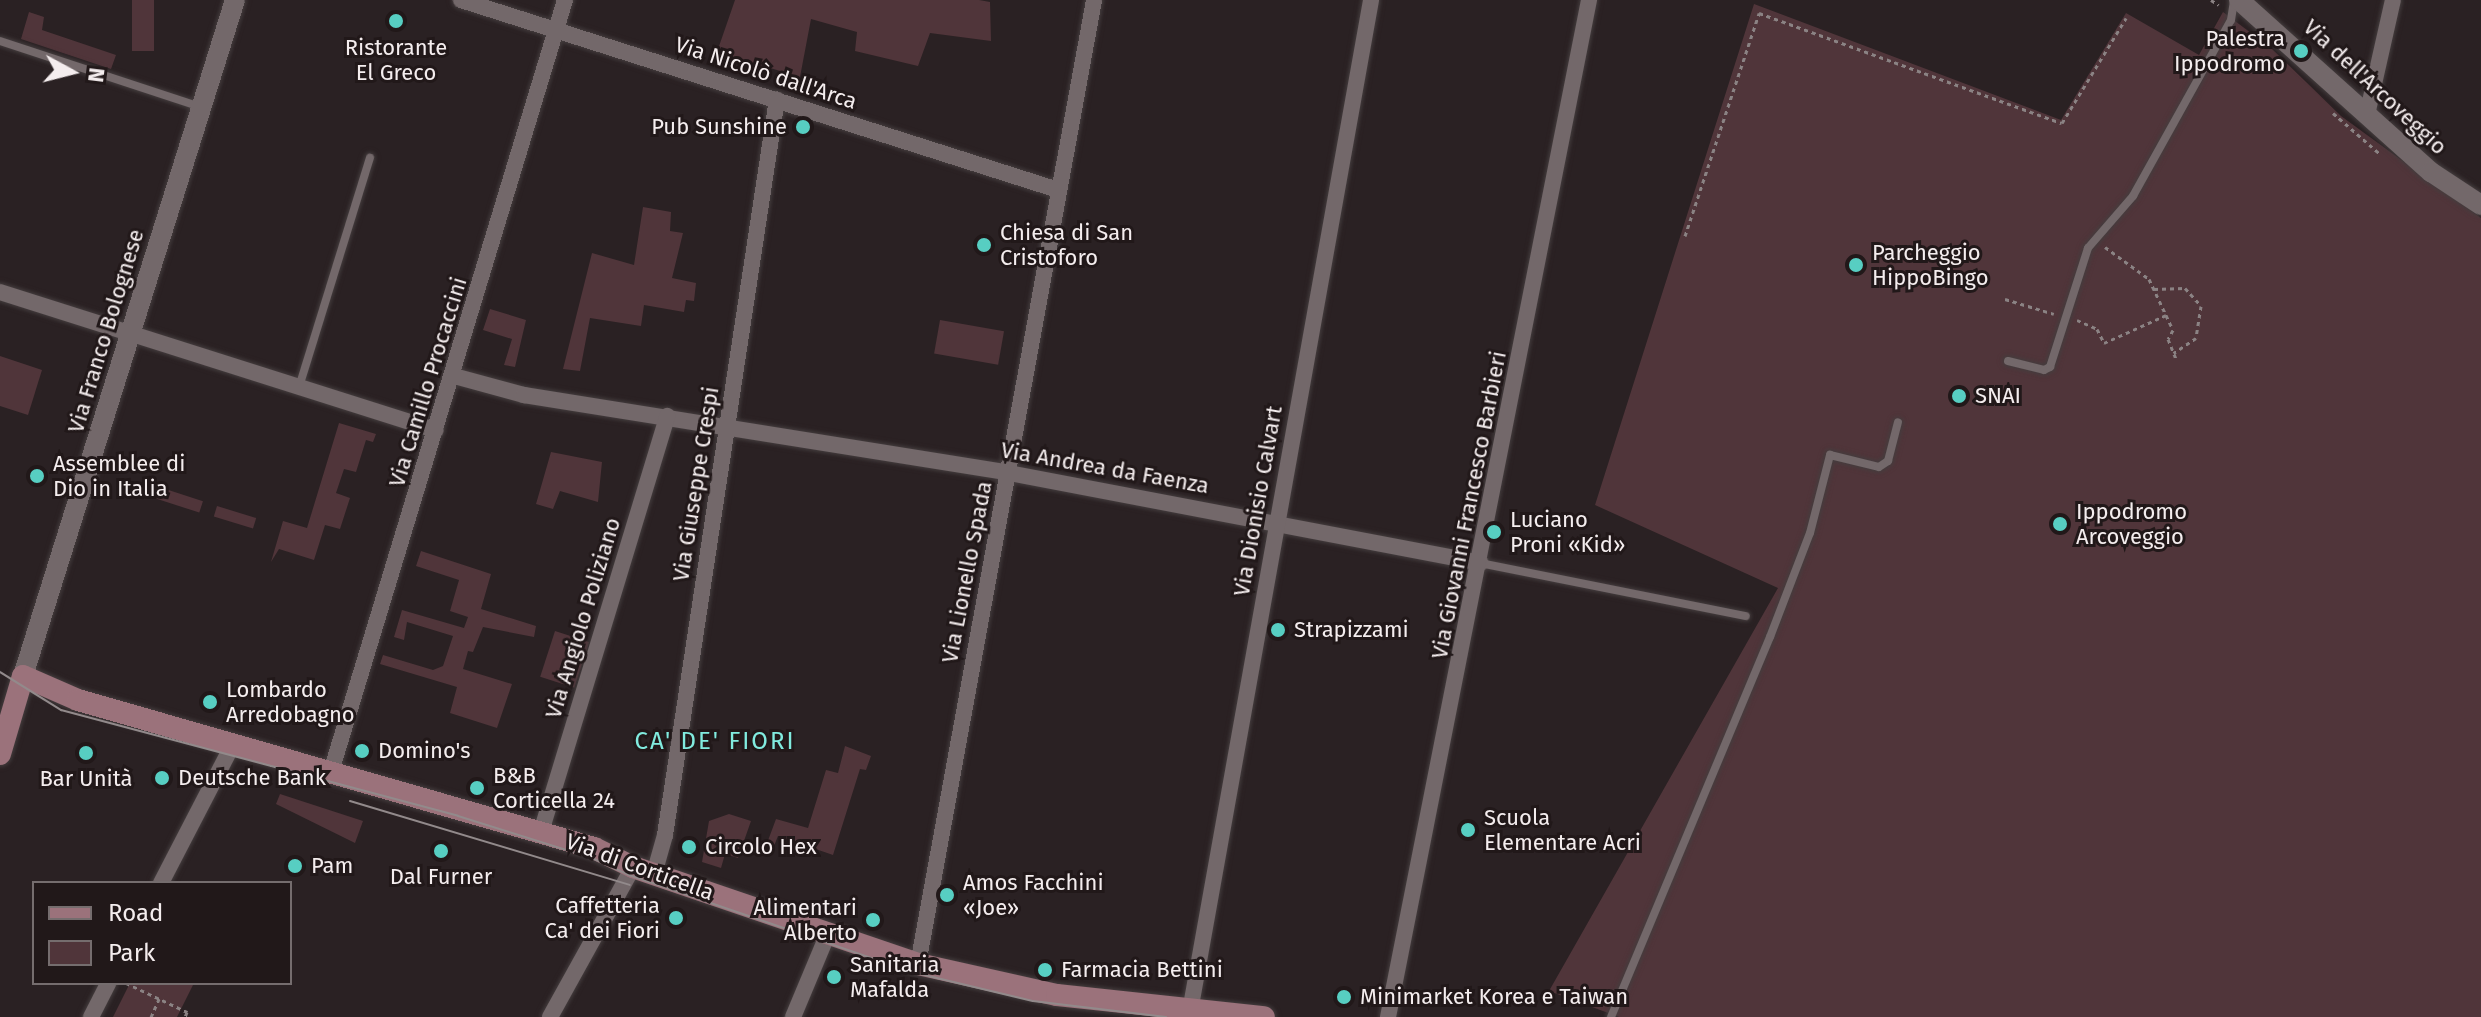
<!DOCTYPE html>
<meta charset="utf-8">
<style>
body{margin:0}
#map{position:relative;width:2481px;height:1017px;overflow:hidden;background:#2a2123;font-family:"Fira Sans",sans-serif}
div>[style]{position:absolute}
.green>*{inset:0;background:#50353a;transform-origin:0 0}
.path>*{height:3px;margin-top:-1.5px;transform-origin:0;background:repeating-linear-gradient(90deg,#8b8384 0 4px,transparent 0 8px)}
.roads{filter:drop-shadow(0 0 2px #443d3e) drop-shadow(0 0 2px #443d3e)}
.service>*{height:8px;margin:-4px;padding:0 4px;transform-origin:4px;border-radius:4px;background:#73686a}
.minor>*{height:16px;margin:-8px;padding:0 8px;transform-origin:8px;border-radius:8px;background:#73686a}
.tertiary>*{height:20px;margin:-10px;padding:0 10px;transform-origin:10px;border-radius:10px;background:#73686a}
.secondary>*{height:22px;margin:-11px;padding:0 11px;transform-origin:11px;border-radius:11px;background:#9b727b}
.tram>*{height:2px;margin:-1px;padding:0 1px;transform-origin:1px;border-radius:1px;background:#928a8b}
.dots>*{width:22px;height:22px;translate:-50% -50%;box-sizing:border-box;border:4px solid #211819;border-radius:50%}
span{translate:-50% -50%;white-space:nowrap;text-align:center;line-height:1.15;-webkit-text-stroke:6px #211819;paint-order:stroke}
.poi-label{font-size:22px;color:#f4edee}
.right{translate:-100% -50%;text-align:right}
.left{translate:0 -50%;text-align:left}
.street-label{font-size:22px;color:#f4edee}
.neighbourhood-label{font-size:24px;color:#81ebdf;letter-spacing:2px}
.legend{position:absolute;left:32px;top:881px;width:260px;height:104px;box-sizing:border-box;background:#211819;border:2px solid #756d6e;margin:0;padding:10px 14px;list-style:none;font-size:24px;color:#f4edee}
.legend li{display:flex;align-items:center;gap:16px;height:40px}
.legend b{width:40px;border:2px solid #756d6e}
.north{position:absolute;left:32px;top:32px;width:80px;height:80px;-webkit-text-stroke:6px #211819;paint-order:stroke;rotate:97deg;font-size:22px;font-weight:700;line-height:32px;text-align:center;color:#f4edee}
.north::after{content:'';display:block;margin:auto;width:28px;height:36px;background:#f4edee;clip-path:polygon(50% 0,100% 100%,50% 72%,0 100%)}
</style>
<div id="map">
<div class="green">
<i style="left:132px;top:0;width:22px;height:51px"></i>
<i style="clip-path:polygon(735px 0,979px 0,990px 2px,991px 41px,930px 33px,918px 66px,855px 51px,857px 32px,811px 19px,800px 77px,717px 52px)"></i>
<i style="clip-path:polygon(1754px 4px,2061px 120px,2126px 13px,2199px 55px,2223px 12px,2271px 48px,2341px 116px,2481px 218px,2481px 1017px,1619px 1017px,1549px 991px,1778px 588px,1595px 505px)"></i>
<i style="clip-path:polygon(29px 12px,44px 17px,42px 30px,116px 55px,111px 69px,21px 39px)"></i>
<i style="clip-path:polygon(643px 207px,671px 212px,670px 231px,683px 233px,672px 278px,696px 283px,694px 301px,686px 300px,684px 312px,644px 305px,641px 326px,590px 318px,580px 371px,563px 369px,592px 253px,634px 265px)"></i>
<i style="clip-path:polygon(490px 309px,526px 320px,515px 367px,504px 365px,512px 339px,483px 330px)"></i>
<i style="left:940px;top:320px;width:65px;height:34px;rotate:10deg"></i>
<i style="clip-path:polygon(0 356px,42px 370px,28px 415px,0 406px)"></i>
<i style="clip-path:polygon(339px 423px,376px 434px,373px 442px,366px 440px,356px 472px,344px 469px,336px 493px,350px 498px,340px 529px,325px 525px,314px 560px,279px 549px,271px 562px,283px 521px,307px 528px)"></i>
<i style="clip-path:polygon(551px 452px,602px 462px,598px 502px,560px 491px,553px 509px,536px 504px)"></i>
<i style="left:144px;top:482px;width:62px;height:12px;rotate:18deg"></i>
<i style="left:217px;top:506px;width:41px;height:11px;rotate:17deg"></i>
<i style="clip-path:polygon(421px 551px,491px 574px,481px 609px,536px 626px,534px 637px,483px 627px,473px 652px,468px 651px,463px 669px,512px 684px,497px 728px,450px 713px,457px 687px,380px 664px,383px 655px,433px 670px,443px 666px,453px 636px,407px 622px,404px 640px,394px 637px,402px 610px,464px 628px,468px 617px,450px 611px,459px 580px,416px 566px)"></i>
<i style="left:555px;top:631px;width:36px;height:48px;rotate:18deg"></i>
<i style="clip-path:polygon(845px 746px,871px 756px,866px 770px,860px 769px,833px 855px,778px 836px,770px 856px,763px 854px,776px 819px,808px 828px,826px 770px,838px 773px)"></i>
<i style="clip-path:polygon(280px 794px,363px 821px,355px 843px,276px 804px)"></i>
<i style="clip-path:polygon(729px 814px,751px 821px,738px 858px,725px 854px,721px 868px,702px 862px,709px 821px)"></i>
<i style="clip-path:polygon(130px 983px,194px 983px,177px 1017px,113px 1017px)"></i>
</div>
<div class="path">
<i style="left:2211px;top:0;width:9px;rotate:32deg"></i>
<i style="left:2333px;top:113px;width:61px;rotate:41deg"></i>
<i style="left:1685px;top:236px;width:235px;rotate:-71.6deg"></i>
<i style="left:1759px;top:13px;width:322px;rotate:20deg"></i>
<i style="left:2062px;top:123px;width:123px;rotate:-58.6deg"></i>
<i style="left:2105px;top:247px;width:54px;rotate:36deg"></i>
<i style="left:2149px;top:279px;width:56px;rotate:64.8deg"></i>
<i style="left:2173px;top:330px;width:10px;rotate:119deg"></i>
<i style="left:2168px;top:339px;width:22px;rotate:68deg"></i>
<i style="left:2154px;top:289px;width:31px;rotate:-2deg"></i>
<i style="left:2185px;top:288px;width:24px;rotate:48deg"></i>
<i style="left:2201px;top:306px;width:32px;rotate:99deg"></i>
<i style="left:2196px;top:338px;width:27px;rotate:146deg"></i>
<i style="left:2005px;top:299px;width:51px;rotate:17deg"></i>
<i style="left:2077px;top:320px;width:22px;rotate:24deg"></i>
<i style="left:2097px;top:329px;width:16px;rotate:63deg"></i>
<i style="left:2104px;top:343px;width:68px;rotate:-24.3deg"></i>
<i style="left:126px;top:983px;width:68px;rotate:25.4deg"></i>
<i style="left:187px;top:1012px;width:5px;rotate:112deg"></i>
<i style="left:151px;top:1017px;width:20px;rotate:-66deg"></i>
</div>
<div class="roads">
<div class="service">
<i style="left:0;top:41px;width:212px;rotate:18.2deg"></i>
<i style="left:2008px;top:361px;width:37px;rotate:14deg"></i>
<i style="left:2044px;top:370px;width:7px;rotate:-27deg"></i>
<i style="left:2050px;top:367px;width:125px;rotate:-72.3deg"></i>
<i style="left:2088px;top:248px;width:69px;rotate:-49.1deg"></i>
<i style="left:2133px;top:196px;width:201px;rotate:-60.9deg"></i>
<i style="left:2231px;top:20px;width:19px;rotate:-81deg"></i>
<i style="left:299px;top:387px;width:240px;rotate:-72.8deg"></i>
<i style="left:1480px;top:563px;width:271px;rotate:11.3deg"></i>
<i style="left:1611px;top:1017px;width:412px;rotate:-67.3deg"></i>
<i style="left:1770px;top:637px;width:111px;rotate:-69deg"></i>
<i style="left:1810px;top:533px;width:81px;rotate:-75.6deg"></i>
<i style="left:1830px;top:455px;width:50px;rotate:13.8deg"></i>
<i style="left:1879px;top:467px;width:11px;rotate:-34deg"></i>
<i style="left:1888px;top:461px;width:40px;rotate:-75.6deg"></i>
</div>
<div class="minor">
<i style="left:461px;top:0;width:627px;rotate:17.65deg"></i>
<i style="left:2367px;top:115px;width:118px;rotate:-77.3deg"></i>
<i style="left:0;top:292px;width:457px;rotate:17.6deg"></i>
<i style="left:454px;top:376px;width:73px;rotate:15.2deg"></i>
<i style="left:524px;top:395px;width:491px;rotate:9.1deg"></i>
<i style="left:1009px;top:473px;width:480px;rotate:10.8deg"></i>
<i style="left:330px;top:775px;width:810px;rotate:-73.13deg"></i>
<i style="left:541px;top:832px;width:435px;rotate:-73.1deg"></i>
<i style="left:654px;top:874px;width:41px;rotate:-74.2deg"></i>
<i style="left:665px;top:835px;width:744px;rotate:-81.35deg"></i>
<i style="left:161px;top:883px;width:157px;rotate:-62.6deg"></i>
<i style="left:918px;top:964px;width:980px;rotate:-79.65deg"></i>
<i style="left:91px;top:1017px;width:38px;rotate:-63deg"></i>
<i style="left:550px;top:1017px;width:171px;rotate:-61deg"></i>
<i style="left:793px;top:1017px;width:93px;rotate:-67.3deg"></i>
<i style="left:1189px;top:1017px;width:1033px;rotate:-79.85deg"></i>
<i style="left:1388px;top:1017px;width:1037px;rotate:-78.82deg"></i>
</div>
<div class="tertiary">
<i style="left:2239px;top:0;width:258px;rotate:41.9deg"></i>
<i style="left:2431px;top:172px;width:60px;rotate:33.4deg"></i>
<i style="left:23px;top:676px;width:708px;rotate:-72.59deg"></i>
</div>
<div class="secondary">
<i style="left:0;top:754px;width:81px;rotate:-73.6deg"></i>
<i style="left:23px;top:676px;width:60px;rotate:23.6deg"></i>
<i style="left:78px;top:700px;width:537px;rotate:16deg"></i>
<i style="left:594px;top:848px;width:43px;rotate:26deg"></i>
<i style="left:633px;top:867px;width:301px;rotate:18.8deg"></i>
<i style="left:918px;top:964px;width:142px;rotate:12.6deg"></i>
<i style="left:1057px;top:995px;width:208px;rotate:6.1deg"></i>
</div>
</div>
<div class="tram">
<i style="left:0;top:672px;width:72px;rotate:31.9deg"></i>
<i style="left:61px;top:710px;width:411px;rotate:14.9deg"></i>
<i style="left:458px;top:816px;width:140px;rotate:17.4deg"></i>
<i style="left:592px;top:858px;width:41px;rotate:24.7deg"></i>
<i style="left:629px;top:875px;width:303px;rotate:18.9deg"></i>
<i style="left:916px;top:973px;width:120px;rotate:13.5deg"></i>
<i style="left:1033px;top:1001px;width:134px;rotate:6.9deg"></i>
<i style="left:350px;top:801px;width:292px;rotate:16.7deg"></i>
</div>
<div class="dots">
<i style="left:396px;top:21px;background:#57cec2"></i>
<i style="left:2301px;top:51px;background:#57cec2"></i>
<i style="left:803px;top:127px;background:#57cec2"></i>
<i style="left:984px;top:245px;background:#57cec2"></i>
<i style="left:1856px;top:265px;background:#57cec2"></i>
<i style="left:1959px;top:396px;background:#57cec2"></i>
<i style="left:37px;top:476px;background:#57cec2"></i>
<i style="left:2060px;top:524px;background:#57cec2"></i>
<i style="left:1494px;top:532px;background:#57cec2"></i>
<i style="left:1278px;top:630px;background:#57cec2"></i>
<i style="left:210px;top:702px;background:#57cec2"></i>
<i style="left:362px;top:751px;background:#57cec2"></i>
<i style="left:86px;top:753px;background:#57cec2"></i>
<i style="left:162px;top:778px;background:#57cec2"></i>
<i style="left:477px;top:788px;background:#57cec2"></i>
<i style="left:1468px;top:830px;background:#57cec2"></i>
<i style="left:689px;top:847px;background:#57cec2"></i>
<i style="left:441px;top:851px;background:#57cec2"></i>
<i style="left:295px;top:866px;background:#57cec2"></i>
<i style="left:947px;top:895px;background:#57cec2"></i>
<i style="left:676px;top:918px;background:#57cec2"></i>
<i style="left:873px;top:920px;background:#57cec2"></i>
<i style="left:1045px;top:970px;background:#57cec2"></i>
<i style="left:834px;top:977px;background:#57cec2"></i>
<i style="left:1344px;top:997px;background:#57cec2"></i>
</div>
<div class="poi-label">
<span class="right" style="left:2285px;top:51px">Palestra<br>Ippodromo</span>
<span style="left:396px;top:60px">Ristorante<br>El Greco</span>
<span class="right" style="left:787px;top:127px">Pub Sunshine</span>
<span class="left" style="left:1000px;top:245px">Chiesa di San<br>Cristoforo</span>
<span class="left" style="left:1872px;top:265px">Parcheggio<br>HippoBingo</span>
<span class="left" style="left:1975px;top:396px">SNAI</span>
<span class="left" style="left:53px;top:476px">Assemblee di<br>Dio in Italia</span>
<span class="left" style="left:2076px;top:524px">Ippodromo<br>Arcoveggio</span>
<span class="left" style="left:1510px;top:532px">Luciano<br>Proni «Kid»</span>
<span class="left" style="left:1294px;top:630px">Strapizzami</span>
<span class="left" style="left:226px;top:702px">Lombardo<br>Arredobagno</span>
<span class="left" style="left:378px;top:751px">Domino's</span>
<span class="left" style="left:493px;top:788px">B&amp;B<br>Corticella 24</span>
<span class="left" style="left:178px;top:778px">Deutsche Bank</span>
<span style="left:86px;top:779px">Bar Unità</span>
<span class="left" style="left:1484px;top:830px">Scuola<br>Elementare Acri</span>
<span class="left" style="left:705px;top:847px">Circolo Hex</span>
<span class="left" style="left:311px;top:866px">Pam</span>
<span style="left:441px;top:877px">Dal Furner</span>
<span class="left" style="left:963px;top:895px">Amos Facchini<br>«Joe»</span>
<span class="right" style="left:660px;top:918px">Caffetteria<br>Ca' dei Fiori</span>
<span class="right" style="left:857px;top:920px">Alimentari<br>Alberto</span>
<span class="left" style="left:850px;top:977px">Sanitaria<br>Mafalda</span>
<span class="left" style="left:1061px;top:970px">Farmacia Bettini</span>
<span class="left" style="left:1360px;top:997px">Minimarket Korea e Taiwan</span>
</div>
<div class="street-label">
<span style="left:766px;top:73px;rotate:18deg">Via Nicolò dall'Arca</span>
<span style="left:2375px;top:87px;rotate:43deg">Via dell'Arcoveggio</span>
<span style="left:106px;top:331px;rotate:-73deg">Via Franco Bolognese</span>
<span style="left:428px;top:382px;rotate:-73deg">Via Camillo Procaccini</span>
<span style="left:1105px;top:468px;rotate:10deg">Via Andrea da Faenza</span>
<span style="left:696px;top:484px;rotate:-81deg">Via Giuseppe Crespi</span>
<span style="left:1258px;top:501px;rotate:-80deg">Via Dionisio Calvart</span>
<span style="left:1469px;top:505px;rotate:-79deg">Via Giovanni Francesco Barbieri</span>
<span style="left:967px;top:572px;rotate:-79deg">Via Lionello Spada</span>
<span style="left:583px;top:618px;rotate:-73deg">Via Angiolo Poliziano</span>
<span style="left:640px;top:867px;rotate:20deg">Via di Corticella</span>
</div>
<div class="neighbourhood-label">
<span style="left:715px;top:742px">CA' DE' FIORI</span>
</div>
<ul class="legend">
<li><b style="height:10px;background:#9b727b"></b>Road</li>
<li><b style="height:22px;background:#50353a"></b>Park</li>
</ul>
<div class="north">N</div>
</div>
